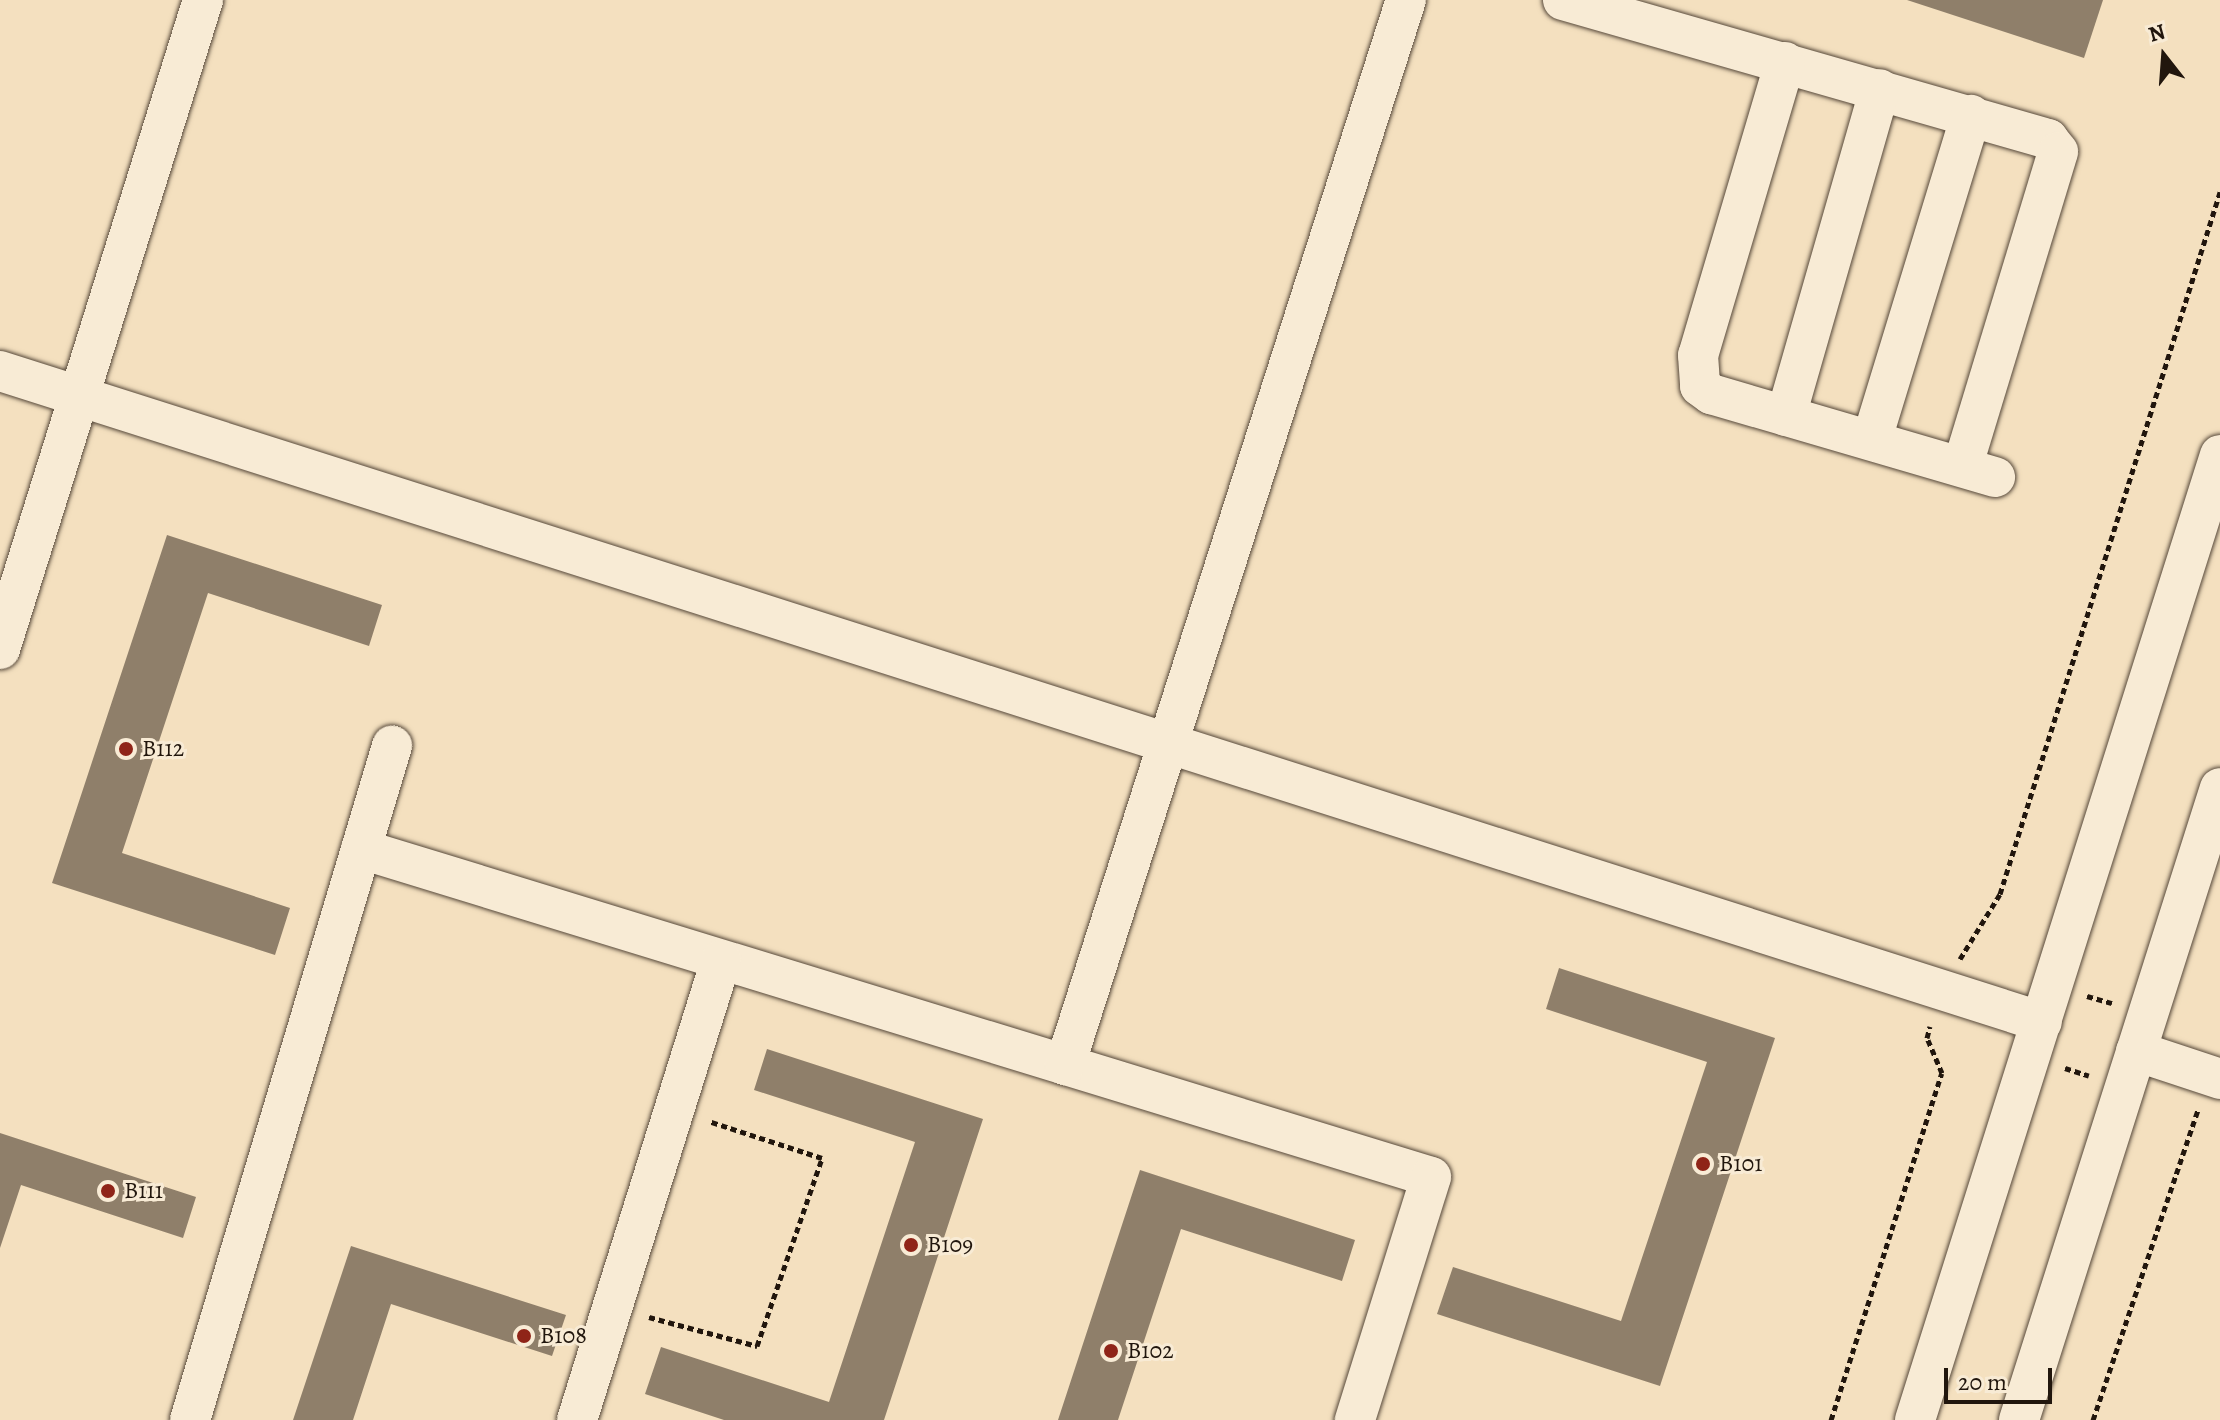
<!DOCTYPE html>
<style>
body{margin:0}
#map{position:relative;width:2220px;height:1420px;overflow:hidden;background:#f4e0bf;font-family:Alegreya,serif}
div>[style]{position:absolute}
.building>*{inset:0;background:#8f7f6a}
.path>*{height:5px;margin-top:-2.5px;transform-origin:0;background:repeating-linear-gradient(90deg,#21160d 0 6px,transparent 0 10px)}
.roads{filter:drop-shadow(0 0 2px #56483a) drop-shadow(0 0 2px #56483a)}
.minor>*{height:40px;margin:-20px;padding:0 20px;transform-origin:20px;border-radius:20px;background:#f8ebd5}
.dots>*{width:22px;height:22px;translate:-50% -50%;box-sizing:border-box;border:4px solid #f8ebd5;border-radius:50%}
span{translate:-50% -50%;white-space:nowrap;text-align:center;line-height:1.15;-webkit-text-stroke:6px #f8ebd5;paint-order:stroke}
.poi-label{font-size:24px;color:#21160d}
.left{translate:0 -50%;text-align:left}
.north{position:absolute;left:2124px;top:16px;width:80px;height:80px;-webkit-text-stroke:6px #f8ebd5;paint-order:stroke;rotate:343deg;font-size:22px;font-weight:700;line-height:32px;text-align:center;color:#21160d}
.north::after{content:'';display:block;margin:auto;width:28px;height:36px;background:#21160d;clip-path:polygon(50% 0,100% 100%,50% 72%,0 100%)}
.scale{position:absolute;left:1944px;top:1368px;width:108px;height:36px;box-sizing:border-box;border:4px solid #21160d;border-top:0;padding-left:10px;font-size:24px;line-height:28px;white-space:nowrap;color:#21160d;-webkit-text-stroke:6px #f8ebd5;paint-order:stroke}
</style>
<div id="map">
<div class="building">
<i style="clip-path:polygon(1907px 0,2103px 0,2084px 58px)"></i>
<i style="clip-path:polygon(167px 535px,382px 605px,369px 646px,208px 593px,122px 853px,290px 908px,275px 955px,52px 883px)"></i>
<i style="clip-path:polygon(1559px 968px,1775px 1038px,1660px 1386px,1437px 1314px,1453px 1267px,1621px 1321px,1707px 1062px,1546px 1009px)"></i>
<i style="clip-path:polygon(767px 1049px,983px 1119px,884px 1420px,724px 1420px,645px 1394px,661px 1347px,829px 1402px,915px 1142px,754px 1090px)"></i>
<i style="clip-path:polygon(0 1133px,196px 1197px,183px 1238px,21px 1185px,0 1248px)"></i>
<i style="clip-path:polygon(1140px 1170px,1355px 1240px,1342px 1281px,1181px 1229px,1118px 1420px,1058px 1420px)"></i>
<i style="clip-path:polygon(351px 1246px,566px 1315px,552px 1356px,391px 1304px,353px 1420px,293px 1420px)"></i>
</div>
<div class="path">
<i style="left:1960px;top:959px;width:76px;rotate:-58.4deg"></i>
<i style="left:2000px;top:894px;width:736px;rotate:-72.6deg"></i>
<i style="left:2087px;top:996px;width:26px;rotate:16deg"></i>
<i style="left:2065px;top:1068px;width:25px;rotate:18deg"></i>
<i style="left:649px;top:1317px;width:112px;rotate:15deg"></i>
<i style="left:757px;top:1346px;width:199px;rotate:-70.9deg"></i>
<i style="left:822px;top:1158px;width:119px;rotate:-161.9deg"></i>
<i style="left:1831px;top:1420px;width:364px;rotate:-72.3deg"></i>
<i style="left:1942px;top:1073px;width:38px;rotate:-113deg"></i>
<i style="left:1927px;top:1038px;width:12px;rotate:-76deg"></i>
<i style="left:2093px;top:1420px;width:327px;rotate:-71.3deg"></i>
</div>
<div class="roads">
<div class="minor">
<i style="left:1563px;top:0;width:505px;rotate:15.99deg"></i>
<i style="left:2048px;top:139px;width:16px;rotate:52deg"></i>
<i style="left:2058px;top:152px;width:327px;rotate:106.9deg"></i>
<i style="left:1785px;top:62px;width:306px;rotate:106.5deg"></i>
<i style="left:1698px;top:355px;width:31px;rotate:86deg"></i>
<i style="left:1700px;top:386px;width:14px;rotate:36deg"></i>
<i style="left:1711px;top:394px;width:296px;rotate:16.3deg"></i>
<i style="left:0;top:371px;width:2143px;rotate:17.68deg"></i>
<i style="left:1786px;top:416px;width:340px;rotate:-74deg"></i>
<i style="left:1872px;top:439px;width:339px;rotate:-73deg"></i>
<i style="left:0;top:649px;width:680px;rotate:-72.63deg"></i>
<i style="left:361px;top:849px;width:1119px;rotate:17.04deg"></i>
<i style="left:1431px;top:1177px;width:255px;rotate:107.4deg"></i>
<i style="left:2136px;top:1051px;width:89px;rotate:18.4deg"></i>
<i style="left:1065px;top:1065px;width:1118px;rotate:-72.25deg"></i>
<i style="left:190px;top:1420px;width:704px;rotate:-73.32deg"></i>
<i style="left:577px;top:1420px;width:482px;rotate:-72.6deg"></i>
<i style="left:1915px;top:1420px;width:1012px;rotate:-72.46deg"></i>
<i style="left:2019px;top:1420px;width:663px;rotate:-72.36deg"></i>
</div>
</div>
<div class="dots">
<i style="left:126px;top:749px;background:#8f2418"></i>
<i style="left:1703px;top:1164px;background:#8f2418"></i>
<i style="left:108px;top:1191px;background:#8f2418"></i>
<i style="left:911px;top:1245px;background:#8f2418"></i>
<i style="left:524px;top:1336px;background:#8f2418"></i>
<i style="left:1111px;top:1351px;background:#8f2418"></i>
</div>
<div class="poi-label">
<span class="left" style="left:142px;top:749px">B112</span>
<span class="left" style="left:1719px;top:1164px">B101</span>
<span class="left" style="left:124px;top:1191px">B111</span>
<span class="left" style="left:927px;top:1245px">B109</span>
<span class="left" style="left:540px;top:1336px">B108</span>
<span class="left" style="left:1127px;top:1351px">B102</span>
</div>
<div class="north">N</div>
<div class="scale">20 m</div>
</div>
